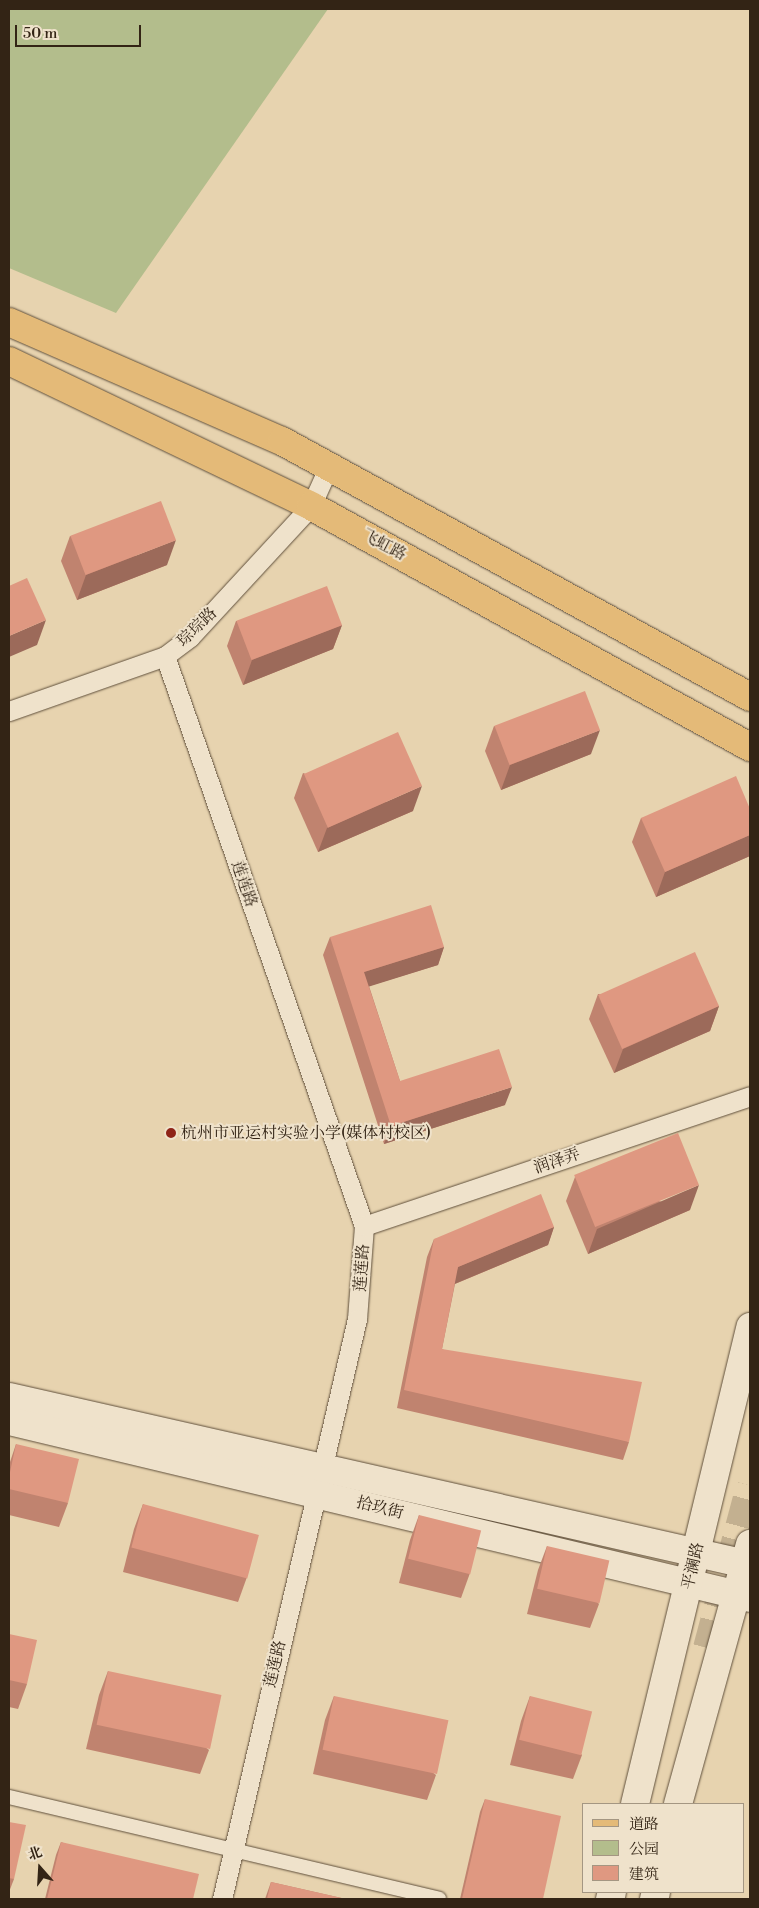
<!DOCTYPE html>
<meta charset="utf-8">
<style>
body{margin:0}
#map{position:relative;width:759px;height:1908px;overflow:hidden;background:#e7d3af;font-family:"Libre Bodoni","Noto Serif SC",serif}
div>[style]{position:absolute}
.green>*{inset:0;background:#b3bd8c}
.primary-tunnel>*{height:28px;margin-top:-14px;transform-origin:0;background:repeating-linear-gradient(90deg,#c3b090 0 28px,transparent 0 42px)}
.roads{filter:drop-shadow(0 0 1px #60503c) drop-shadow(0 0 1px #60503c)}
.pedestrian>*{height:14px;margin:-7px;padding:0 7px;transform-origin:7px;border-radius:7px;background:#efe2cb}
.minor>*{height:19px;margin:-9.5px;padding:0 9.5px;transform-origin:9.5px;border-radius:9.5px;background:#efe2cb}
.secondary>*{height:28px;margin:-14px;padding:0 14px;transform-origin:14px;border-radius:14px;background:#efe2cb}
.primary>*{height:28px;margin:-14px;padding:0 14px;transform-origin:14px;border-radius:14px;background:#e4ba78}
.wall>*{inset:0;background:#c0836f}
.shaded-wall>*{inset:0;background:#9c6a5a}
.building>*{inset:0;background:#df9881;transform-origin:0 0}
.dots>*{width:14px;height:14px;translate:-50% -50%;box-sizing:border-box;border:2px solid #efe2cb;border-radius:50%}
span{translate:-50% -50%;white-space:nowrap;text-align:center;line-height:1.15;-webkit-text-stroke:4px #efe2cb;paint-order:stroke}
.street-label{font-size:16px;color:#332415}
.poi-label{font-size:16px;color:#332415}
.left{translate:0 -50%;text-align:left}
.frame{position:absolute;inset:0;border:10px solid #332415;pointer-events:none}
.legend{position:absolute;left:582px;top:1803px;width:162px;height:90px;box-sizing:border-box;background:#efe2cb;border:1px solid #a49682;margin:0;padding:6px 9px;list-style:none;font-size:15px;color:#332415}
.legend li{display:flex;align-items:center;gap:10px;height:25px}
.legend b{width:25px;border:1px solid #a49682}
.north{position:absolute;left:15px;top:1843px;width:50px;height:50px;-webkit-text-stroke:4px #efe2cb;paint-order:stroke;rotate:341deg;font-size:14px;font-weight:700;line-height:20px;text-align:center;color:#332415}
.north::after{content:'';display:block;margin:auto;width:18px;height:22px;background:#332415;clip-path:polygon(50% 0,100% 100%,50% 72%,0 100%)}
.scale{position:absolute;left:15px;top:25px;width:126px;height:22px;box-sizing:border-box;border:2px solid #332415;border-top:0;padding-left:6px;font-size:15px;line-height:18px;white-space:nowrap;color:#332415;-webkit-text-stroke:4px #efe2cb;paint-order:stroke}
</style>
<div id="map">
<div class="green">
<i style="clip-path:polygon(9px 9px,328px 9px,116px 313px,9px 268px)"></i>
</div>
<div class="primary-tunnel">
<i style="left:707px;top:1648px;width:168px;rotate:-75.1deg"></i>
</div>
<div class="roads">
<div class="pedestrian">
<i style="left:9px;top:1797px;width:442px;rotate:13.3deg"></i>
</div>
<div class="minor">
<i style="left:165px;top:656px;width:604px;rotate:70.75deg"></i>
<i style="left:364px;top:1226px;width:93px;rotate:94.3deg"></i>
<i style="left:357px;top:1319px;width:596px;rotate:103.1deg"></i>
<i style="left:9px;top:711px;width:165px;rotate:-19.4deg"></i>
<i style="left:165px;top:656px;width:31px;rotate:-37deg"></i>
<i style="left:190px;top:637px;width:178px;rotate:-47.3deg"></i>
<i style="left:311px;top:506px;width:44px;rotate:-65.8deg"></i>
<i style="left:364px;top:1226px;width:407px;rotate:-18.6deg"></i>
</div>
<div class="secondary">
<i style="left:9px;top:1397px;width:760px;rotate:12.77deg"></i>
<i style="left:9px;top:1421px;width:762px;rotate:13.43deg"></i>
<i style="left:635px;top:1804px;width:491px;rotate:-76.4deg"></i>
<i style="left:678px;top:1804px;width:270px;rotate:-74.5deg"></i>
<i style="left:610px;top:1899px;width:7px;rotate:-74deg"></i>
<i style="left:654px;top:1899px;width:7px;rotate:-74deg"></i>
</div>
<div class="primary">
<i style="left:9px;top:322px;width:298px;rotate:23.6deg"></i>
<i style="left:282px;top:441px;width:533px;rotate:28.68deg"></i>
<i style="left:9px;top:361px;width:335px;rotate:25.6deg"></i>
<i style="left:311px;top:506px;width:501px;rotate:28.77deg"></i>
</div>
</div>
<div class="wall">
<i style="clip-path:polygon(70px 536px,167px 565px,77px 600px,61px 561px)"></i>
<i style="clip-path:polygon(236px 621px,342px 625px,333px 649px,243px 685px,227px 646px)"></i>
<i style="clip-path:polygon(494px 726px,591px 754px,501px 790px,485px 751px)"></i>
<i style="clip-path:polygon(303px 773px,413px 811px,318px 852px,294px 798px)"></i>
<i style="clip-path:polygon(750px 809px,750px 856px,656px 897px,632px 842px,641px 818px)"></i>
<i style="clip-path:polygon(330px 937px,444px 947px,438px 965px,369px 986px,400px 1081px,505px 1105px,384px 1144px,323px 955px)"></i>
<i style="clip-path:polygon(598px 994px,719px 1006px,710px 1031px,614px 1073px,589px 1019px)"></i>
<i style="clip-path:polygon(575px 1177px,690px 1210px,588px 1254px,566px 1201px)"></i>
<i style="clip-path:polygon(554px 1227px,548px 1245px,455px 1284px,442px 1349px,629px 1442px,623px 1460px,397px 1408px,427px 1257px,434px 1239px)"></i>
<i style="clip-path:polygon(16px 1444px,68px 1503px,59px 1527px,9px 1515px,9px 1465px)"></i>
<i style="clip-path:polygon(143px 1504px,247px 1577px,238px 1602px,123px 1572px,134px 1529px)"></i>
<i style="clip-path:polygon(419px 1515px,470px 1573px,461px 1598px,399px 1583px,410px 1540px)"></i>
<i style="clip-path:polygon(547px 1546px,599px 1604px,590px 1628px,527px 1614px,538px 1570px)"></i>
<i style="clip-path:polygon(9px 1634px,27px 1684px,18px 1709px,9px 1707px)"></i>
<i style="clip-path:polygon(108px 1671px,209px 1750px,200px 1774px,86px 1749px,99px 1695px)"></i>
<i style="clip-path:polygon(334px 1696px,436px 1775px,427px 1800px,313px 1774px,325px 1720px)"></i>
<i style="clip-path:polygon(530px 1696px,582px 1755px,573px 1779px,510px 1765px,521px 1721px)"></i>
<i style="clip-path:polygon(485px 1799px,543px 1899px,460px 1899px,480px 1812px)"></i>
<i style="clip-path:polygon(9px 1822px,14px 1879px,9px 1892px)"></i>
<i style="clip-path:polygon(61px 1842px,193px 1899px,45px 1899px,56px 1855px)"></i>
<i style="clip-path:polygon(271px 1882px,346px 1899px,265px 1899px)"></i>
</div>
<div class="shaded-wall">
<i style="clip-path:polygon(176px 540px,167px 565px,77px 600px,86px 575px)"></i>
<i style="clip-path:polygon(46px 620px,37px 645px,9px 657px,9px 636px)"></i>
<i style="clip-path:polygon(342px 625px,333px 649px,243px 685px,252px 660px)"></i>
<i style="clip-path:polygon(600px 730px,591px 754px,501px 790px,510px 765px)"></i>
<i style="clip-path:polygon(422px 786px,413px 811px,318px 852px,327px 828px)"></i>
<i style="clip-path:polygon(750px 835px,750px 856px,656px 897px,665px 872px)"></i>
<i style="clip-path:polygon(444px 947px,438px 965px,358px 990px,364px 972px)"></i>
<i style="clip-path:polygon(719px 1006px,710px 1031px,614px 1073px,623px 1049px)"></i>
<i style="clip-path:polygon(512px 1087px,505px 1105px,384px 1144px,391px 1126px)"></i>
<i style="clip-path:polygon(699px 1185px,690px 1210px,588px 1254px,597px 1229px)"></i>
<i style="clip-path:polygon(554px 1227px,548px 1245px,452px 1285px,458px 1267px)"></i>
</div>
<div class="building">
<i style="left:161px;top:501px;width:42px;height:97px;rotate:69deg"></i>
<i style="clip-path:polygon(27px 578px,46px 620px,9px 636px,9px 586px)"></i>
<i style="left:327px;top:586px;width:42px;height:97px;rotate:69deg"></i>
<i style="left:585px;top:691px;width:42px;height:97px;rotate:69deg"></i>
<i style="left:398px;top:732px;width:59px;height:103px;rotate:66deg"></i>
<i style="clip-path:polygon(736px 776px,750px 809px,750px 835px,665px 872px,641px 818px)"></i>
<i style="clip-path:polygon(431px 905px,444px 947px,364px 972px,400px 1081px,499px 1049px,512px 1087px,391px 1126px,330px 937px)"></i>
<i style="left:695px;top:952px;width:59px;height:106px;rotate:66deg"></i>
<i style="left:678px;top:1133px;width:56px;height:112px;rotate:68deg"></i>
<i style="clip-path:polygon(541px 1194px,554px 1227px,458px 1267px,442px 1349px,642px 1382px,629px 1442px,404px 1390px,434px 1239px)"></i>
<i style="clip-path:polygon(16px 1444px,79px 1459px,68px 1503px,9px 1489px,9px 1477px)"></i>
<i style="left:143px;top:1504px;width:120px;height:45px;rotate:15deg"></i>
<i style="left:419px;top:1515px;width:64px;height:45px;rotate:14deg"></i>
<i style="left:547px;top:1546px;width:64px;height:44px;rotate:13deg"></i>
<i style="clip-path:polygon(9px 1634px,37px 1640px,27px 1684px,9px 1680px)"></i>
<i style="left:108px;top:1671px;width:116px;height:55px;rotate:12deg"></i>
<i style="left:334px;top:1696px;width:117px;height:55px;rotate:12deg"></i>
<i style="left:530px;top:1696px;width:64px;height:45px;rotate:14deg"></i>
<i style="clip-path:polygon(485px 1799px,561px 1816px,543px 1899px,462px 1899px)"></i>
<i style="clip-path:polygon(9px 1822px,26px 1825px,14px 1879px,9px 1878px)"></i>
<i style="clip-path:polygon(61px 1842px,199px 1874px,193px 1899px,47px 1899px)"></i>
<i style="clip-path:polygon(271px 1882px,346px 1899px,267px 1899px)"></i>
</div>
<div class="dots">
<i style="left:171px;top:1133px;background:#8f2418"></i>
</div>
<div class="street-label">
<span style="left:384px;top:545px;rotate:28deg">飞虹路</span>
<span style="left:197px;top:627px;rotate:-44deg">琮琮路</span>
<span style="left:244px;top:884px;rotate:71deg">莲莲路</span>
<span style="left:557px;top:1161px;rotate:-19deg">润泽弄</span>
<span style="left:362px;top:1268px;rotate:-86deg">莲莲路</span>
<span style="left:380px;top:1508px;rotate:14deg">拾玖街</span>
<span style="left:693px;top:1566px;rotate:-77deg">平澜路</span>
<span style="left:275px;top:1664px;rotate:-77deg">莲莲路</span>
</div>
<div class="poi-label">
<span class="left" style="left:181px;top:1133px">杭州市亚运村实验小学(媒体村校区)</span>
</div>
<div class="frame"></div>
<ul class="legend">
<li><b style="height:6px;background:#e4ba78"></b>道路</li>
<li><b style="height:14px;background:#b3bd8c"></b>公园</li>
<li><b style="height:14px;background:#df9881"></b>建筑</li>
</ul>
<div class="north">北</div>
<div class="scale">50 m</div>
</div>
